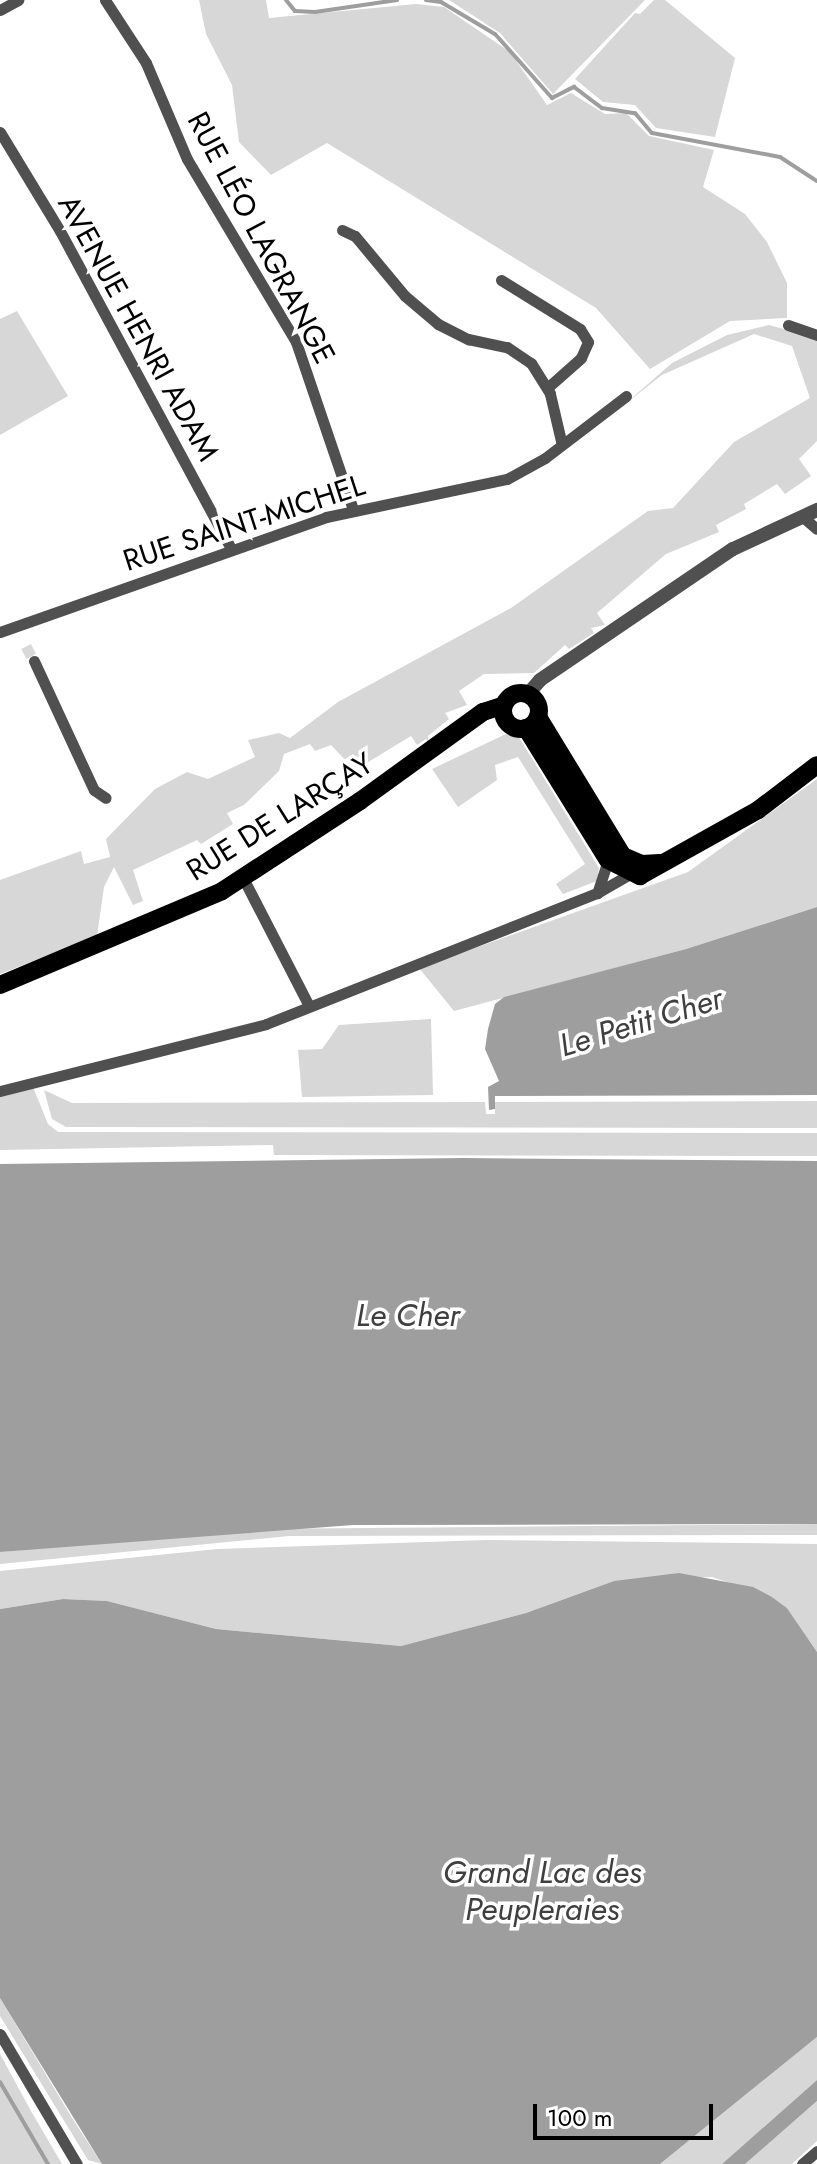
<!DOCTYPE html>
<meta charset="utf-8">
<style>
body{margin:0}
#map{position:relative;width:817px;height:2164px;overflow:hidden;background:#fff;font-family:Jost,sans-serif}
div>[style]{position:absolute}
.green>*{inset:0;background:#d7d7d7}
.water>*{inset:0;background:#9e9e9e}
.stream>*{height:4px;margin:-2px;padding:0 2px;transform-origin:2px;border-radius:2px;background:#9e9e9e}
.minor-tunnel>*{height:11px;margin-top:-5.5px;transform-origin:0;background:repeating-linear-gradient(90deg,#d9d9d9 0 11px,transparent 0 16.5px)}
.minor>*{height:11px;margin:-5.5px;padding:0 5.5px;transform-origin:5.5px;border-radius:5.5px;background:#505050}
.tertiary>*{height:14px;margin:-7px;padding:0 7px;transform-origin:7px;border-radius:7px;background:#505050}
.primary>*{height:18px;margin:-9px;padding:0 9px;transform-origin:9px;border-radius:9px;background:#000}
.primary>.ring{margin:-9px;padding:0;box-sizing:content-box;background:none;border:18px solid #000;border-radius:50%}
span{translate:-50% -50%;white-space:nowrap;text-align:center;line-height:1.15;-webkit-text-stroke:7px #fff;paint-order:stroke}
.street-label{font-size:30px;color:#000}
.water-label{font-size:32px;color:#3f3f3f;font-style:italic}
.scale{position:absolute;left:533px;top:2104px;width:180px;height:36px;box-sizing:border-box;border:4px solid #000;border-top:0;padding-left:10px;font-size:24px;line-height:28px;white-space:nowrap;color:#000;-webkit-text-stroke:6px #fff;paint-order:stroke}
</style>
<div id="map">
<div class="green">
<i style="clip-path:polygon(199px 0,266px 0,269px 18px,416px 4px,444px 7px,510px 52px,547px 105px,571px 93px,605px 114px,626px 113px,649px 136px,714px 150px,703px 187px,745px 214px,767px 242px,787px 283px,787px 318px,730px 321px,650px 369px,596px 308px,327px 143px,271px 175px,239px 142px,232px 85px,206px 34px)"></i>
<i style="clip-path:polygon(449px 0,645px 0,553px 94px,500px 33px)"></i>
<i style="clip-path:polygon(654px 0,665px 0,735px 58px,715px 137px,656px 128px,635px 105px,603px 102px,575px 79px,635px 13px,640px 14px)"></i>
<i style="clip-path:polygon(17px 311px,68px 396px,0 435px,0 319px)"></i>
<i style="clip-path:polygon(769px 325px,817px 338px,817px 441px,799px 459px,811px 476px,785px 494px,777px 484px,744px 504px,746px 509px,716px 525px,719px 532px,666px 554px,597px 613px,605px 625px,591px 628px,594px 633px,569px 649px,565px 645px,534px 673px,484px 674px,459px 691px,467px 705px,445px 713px,449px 719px,428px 736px,429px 744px,426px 739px,417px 745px,411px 736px,360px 767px,350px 765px,331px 745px,315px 751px,310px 744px,284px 754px,279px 771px,244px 805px,227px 813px,233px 824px,201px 844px,197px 840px,133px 870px,143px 901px,133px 905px,114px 867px,104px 887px,97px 936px,0 974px,0 880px,81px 851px,84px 864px,110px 857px,106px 839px,155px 789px,187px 772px,208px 779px,255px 757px,248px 740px,279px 733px,290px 738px,338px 702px,511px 608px,648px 511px,673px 508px,734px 442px,810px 398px,792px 346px,754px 334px,662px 375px,625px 404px,672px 363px,727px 335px)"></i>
<i style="clip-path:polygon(506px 734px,517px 734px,599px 868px,597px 881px,563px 894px,556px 884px,585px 864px,518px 757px,495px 765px,497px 780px,458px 807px,432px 769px)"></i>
<i style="clip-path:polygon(817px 779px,817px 907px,686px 949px,454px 1011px,419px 968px,688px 872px)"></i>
<i style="clip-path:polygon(431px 1019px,433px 1095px,302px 1097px,298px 1050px,322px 1049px,339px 1025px)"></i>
<i style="clip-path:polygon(33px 1087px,48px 1124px,58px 1132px,817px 1133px,817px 1156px,274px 1155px,273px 1145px,0 1150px,0 1096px)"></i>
<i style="clip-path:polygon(44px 1090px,72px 1103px,485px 1102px,486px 1114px,495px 1114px,495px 1102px,817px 1101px,817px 1128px,66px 1127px,52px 1119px)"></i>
<i style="clip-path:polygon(817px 1524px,817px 1535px,289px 1536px,0 1564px,0 1552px,244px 1529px)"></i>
<i style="clip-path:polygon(487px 1540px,817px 1544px,817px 1652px,787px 1608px,772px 1597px,712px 1577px,614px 1581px,526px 1613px,401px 1646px,216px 1629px,107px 1601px,63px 1599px,0 1609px,0 1571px,217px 1549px)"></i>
<i style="clip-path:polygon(0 1998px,72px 2118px,102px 2164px,88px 2160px,0 2016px)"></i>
<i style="clip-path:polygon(817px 2037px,817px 2080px,722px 2164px,660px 2164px)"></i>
<i style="clip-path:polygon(0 2054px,31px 2111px,62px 2164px,0 2164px)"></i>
<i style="clip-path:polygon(817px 2101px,817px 2141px,792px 2164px,745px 2164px)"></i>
</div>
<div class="water">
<i style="clip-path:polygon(817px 907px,817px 1095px,495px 1096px,495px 1109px,489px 1110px,488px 1087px,499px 1081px,485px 1049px,488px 1029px,495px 1004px,504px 997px,686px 949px)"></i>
<i style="clip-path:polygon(463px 1158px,817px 1161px,817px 1524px,353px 1525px,0 1552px,0 1164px)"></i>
<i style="clip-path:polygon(679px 1573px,753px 1587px,772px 1597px,787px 1608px,817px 1652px,817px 2037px,660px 2164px,102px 2164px,0 1998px,0 1609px,63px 1599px,107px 1601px,216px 1629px,401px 1646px,526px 1613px,614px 1581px)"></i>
<i style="clip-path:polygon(817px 2080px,817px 2101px,745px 2164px,722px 2164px)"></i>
</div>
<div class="stream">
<i style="left:286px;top:0;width:14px;rotate:51deg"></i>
<i style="left:295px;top:11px;width:20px;rotate:3deg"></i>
<i style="left:315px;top:12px;width:83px;rotate:-8.3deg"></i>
<i style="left:426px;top:0;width:15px;rotate:8deg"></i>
<i style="left:441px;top:2px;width:63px;rotate:30.7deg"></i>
<i style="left:495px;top:34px;width:86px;rotate:48.3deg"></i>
<i style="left:552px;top:98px;width:25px;rotate:-27deg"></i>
<i style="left:574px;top:87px;width:35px;rotate:37deg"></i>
<i style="left:602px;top:108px;width:33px;rotate:9deg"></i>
<i style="left:635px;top:113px;width:26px;rotate:50deg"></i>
<i style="left:652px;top:133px;width:130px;rotate:10.6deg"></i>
<i style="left:780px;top:157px;width:44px;rotate:33deg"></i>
<i style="left:0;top:2082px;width:95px;rotate:59.7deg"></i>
</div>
<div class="minor-tunnel">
<i style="left:26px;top:646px;width:17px;rotate:62deg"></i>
</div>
<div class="minor">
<i style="left:105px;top:0;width:75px;rotate:56.9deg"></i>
<i style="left:146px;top:63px;width:104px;rotate:66.9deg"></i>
<i style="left:187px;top:159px;width:213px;rotate:59.2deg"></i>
<i style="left:296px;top:342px;width:176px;rotate:71.2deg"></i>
<i style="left:0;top:10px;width:21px;rotate:-29deg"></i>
<i style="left:0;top:132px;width:116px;rotate:58.8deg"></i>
<i style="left:60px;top:231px;width:361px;rotate:61.7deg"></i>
<i style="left:342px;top:230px;width:14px;rotate:25deg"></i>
<i style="left:355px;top:236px;width:78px;rotate:50.2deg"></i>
<i style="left:405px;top:296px;width:43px;rotate:40.3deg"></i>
<i style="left:438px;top:324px;width:34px;rotate:27deg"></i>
<i style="left:468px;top:339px;width:40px;rotate:12deg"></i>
<i style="left:507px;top:347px;width:29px;rotate:34deg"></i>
<i style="left:531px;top:363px;width:36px;rotate:58deg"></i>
<i style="left:550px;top:394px;width:52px;rotate:76.8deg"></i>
<i style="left:501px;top:280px;width:93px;rotate:31.8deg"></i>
<i style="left:580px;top:329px;width:15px;rotate:58deg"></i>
<i style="left:588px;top:342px;width:17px;rotate:114deg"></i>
<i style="left:581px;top:358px;width:45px;rotate:138.6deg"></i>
<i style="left:788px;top:325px;width:31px;rotate:19deg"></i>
<i style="left:803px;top:517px;width:18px;rotate:41deg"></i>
<i style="left:0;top:632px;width:346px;rotate:-19.4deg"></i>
<i style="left:326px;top:517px;width:185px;rotate:-11.9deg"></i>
<i style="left:507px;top:479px;width:43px;rotate:-28.9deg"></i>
<i style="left:545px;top:458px;width:102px;rotate:-37.4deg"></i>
<i style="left:34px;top:661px;width:142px;rotate:65.1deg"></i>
<i style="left:94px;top:790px;width:14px;rotate:34deg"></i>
<i style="left:608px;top:860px;width:35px;rotate:108deg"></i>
<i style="left:597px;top:893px;width:38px;rotate:-30deg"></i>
<i style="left:243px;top:878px;width:142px;rotate:62.7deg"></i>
<i style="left:0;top:1091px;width:274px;rotate:-14.1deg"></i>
<i style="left:266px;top:1024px;width:356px;rotate:-21.6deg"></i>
<i style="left:0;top:2034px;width:151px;rotate:59.4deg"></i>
<i style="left:802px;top:2164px;width:20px;rotate:-41deg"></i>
</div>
<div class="tertiary">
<i style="left:528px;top:694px;width:18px;rotate:-49deg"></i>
<i style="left:540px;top:680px;width:233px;rotate:-34.2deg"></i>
<i style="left:733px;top:549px;width:93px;rotate:-24.9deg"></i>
</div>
<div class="primary">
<i class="ring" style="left:503px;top:693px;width:18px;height:18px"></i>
<i style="left:538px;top:717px;width:163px;rotate:58.6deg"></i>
<i style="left:623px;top:856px;width:21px;rotate:23deg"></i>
<i style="left:642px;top:864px;width:18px;rotate:-3deg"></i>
<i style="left:526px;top:728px;width:155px;rotate:58.2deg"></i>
<i style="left:608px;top:860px;width:36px;rotate:27deg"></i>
<i style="left:640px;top:876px;width:135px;rotate:-29.2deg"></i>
<i style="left:758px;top:810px;width:74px;rotate:-37.3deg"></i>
<i style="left:0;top:985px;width:241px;rotate:-22.9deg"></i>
<i style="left:222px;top:891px;width:165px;rotate:-33.1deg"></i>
<i style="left:360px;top:801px;width:152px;rotate:-35.9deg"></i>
<i style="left:483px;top:712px;width:22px;rotate:-18deg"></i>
</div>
<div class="street-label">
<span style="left:261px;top:238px;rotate:62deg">RUE LÉO LAGRANGE</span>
<span style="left:138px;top:328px;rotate:61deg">AVENUE HENRI ADAM</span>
<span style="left:244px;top:523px;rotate:-18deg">RUE SAINT-MICHEL</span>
<span style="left:280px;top:817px;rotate:-32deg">RUE DE LARÇAY</span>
</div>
<div class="water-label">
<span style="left:641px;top:1022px;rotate:-17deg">Le Petit Cher</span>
<span style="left:408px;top:1315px">Le Cher</span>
<span style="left:542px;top:1891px">Grand Lac des<br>Peupleraies</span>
</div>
<div class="scale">100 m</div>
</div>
